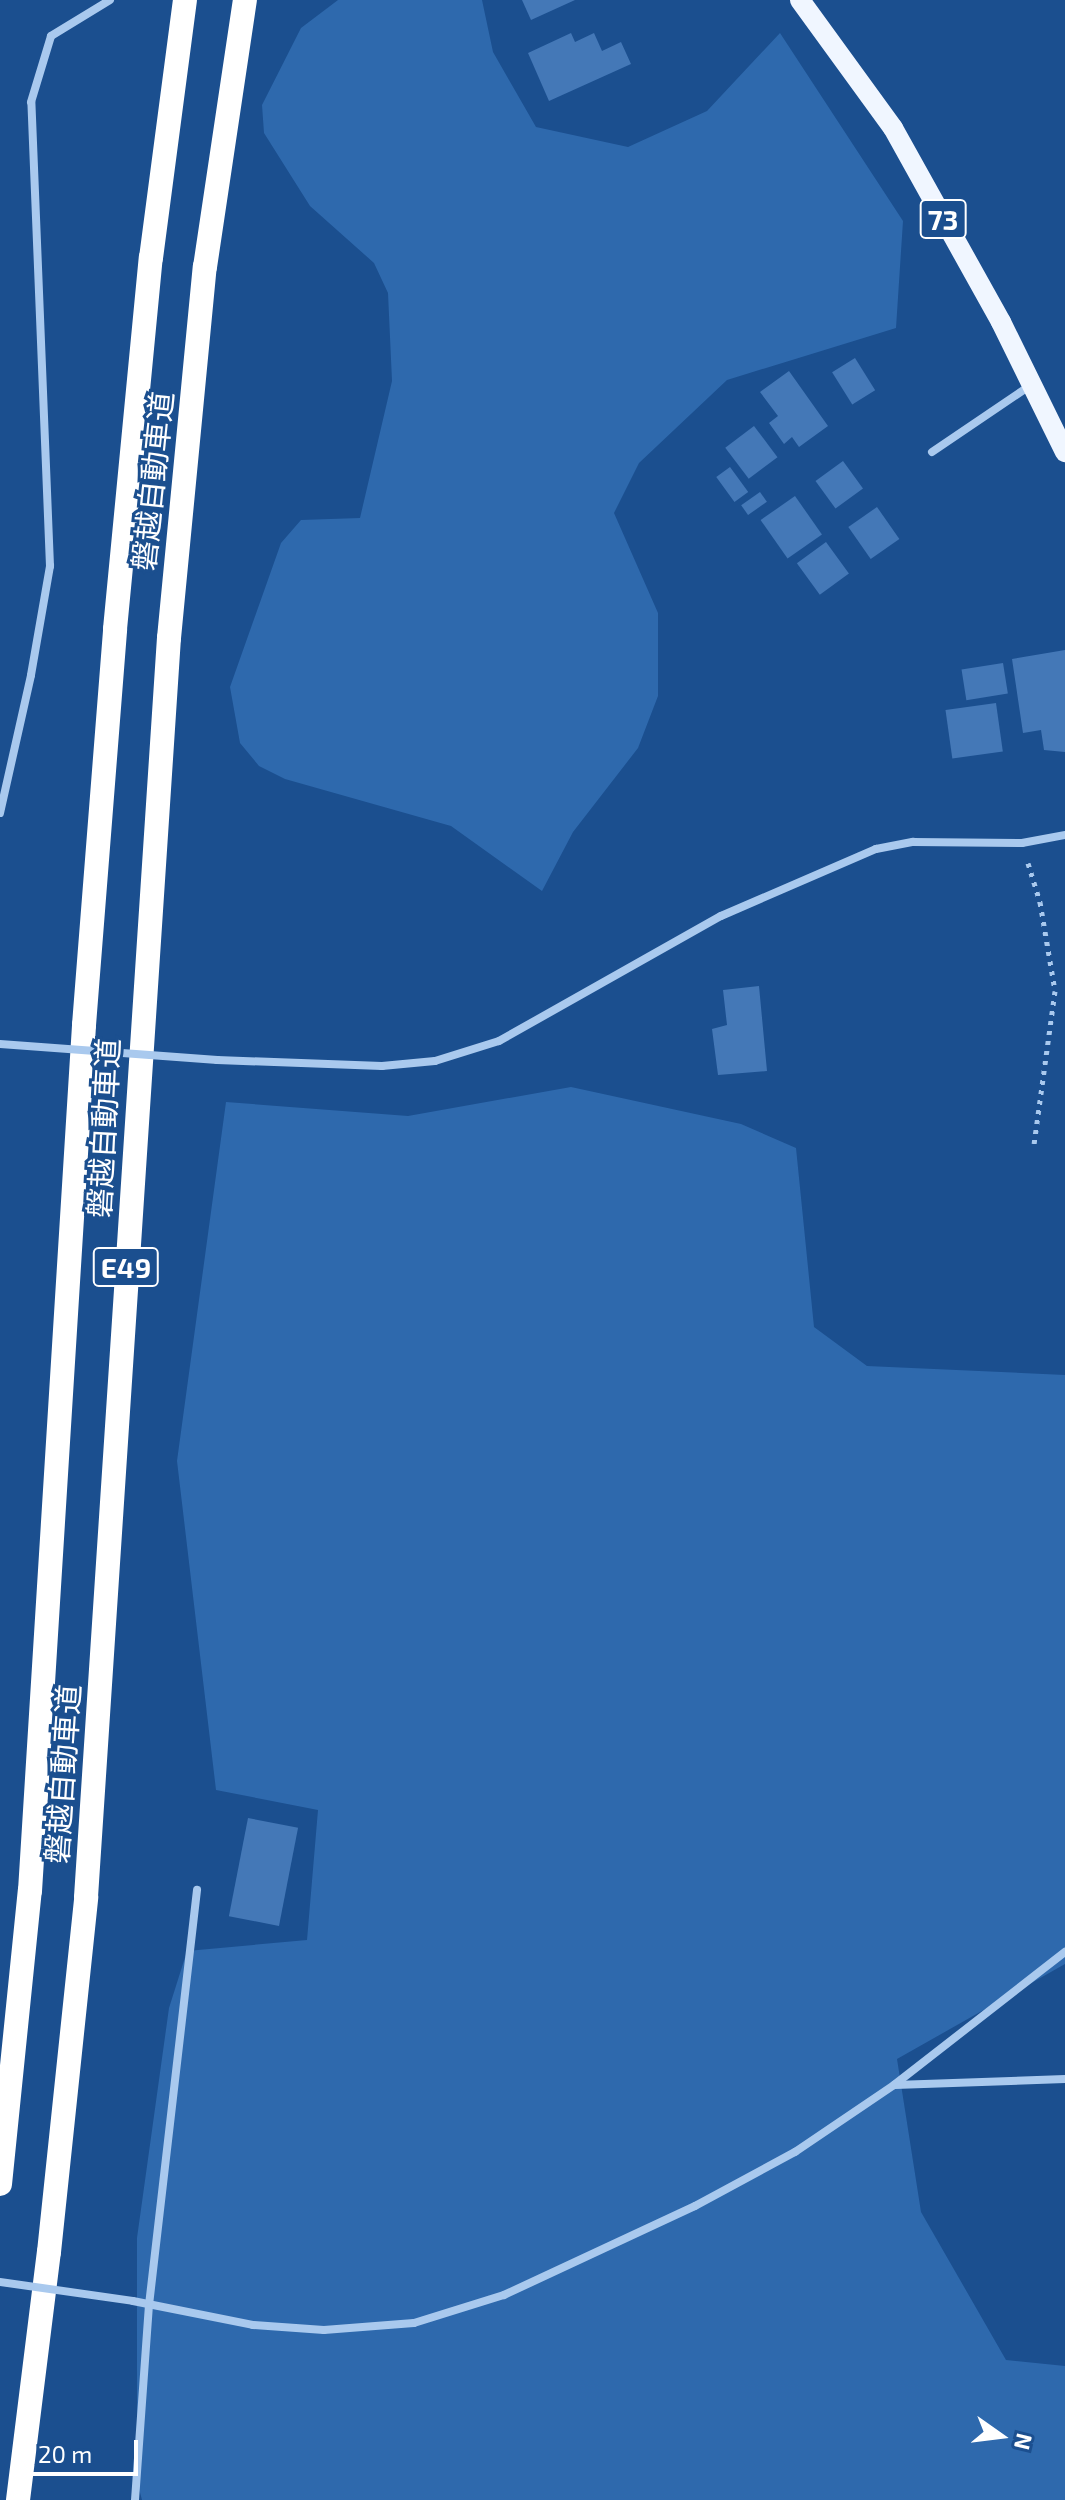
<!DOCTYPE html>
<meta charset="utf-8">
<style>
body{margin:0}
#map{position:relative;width:1065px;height:2500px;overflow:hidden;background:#1b4f8f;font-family:"Exo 2","Noto Sans JP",sans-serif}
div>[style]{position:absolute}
.green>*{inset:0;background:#2e69ad}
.building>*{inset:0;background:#4478b7;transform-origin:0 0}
.path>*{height:5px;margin-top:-2.5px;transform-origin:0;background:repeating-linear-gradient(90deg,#a9c9ee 0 4px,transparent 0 10px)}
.street>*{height:8px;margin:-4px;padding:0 4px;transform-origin:4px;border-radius:4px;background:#a9c9ee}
.primary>*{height:20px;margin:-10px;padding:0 10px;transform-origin:10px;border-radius:10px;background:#f0f6ff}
.highway>*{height:24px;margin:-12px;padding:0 12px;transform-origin:12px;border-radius:12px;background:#fff}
.street-bridge>*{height:8px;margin:-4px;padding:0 4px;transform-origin:4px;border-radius:4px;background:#a9c9ee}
span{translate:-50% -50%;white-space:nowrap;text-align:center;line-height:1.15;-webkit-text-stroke:6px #1b4f8f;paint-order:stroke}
.shield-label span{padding:2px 6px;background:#1b4f8f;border:2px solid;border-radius:6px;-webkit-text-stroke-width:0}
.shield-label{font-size:28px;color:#fff;font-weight:700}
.street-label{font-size:30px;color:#fff}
.north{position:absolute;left:961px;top:2396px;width:80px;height:80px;-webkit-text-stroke:6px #1b4f8f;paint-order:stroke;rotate:104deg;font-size:22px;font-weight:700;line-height:32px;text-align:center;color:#fff}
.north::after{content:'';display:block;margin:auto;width:28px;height:36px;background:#fff;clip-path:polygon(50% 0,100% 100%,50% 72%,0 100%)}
.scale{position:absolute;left:24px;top:2440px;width:114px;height:36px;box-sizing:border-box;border:4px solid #fff;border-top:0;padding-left:10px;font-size:24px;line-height:28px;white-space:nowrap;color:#fff;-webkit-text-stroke:6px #1b4f8f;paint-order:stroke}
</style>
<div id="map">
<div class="green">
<i style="clip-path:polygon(338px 0,482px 0,493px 52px,536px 127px,628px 147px,707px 111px,780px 33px,903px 221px,896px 328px,727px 380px,639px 463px,614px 513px,658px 613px,658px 696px,638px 748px,573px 832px,542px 891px,451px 826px,285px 779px,259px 766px,240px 743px,230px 687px,281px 543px,301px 520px,360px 518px,392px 381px,388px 293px,374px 263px,310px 206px,264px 133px,262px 105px,301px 28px)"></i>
<i style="clip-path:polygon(571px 1087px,741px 1124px,796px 1148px,814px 1327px,867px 1366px,1065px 1375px,1065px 1964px,897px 2059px,921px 2212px,1006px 2360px,1065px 2366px,1065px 2500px,142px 2500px,137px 2481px,137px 2238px,169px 2008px,187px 1951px,307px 1940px,318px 1810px,216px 1790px,177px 1461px,226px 1102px,408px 1116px)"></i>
</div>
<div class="building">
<i style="clip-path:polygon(522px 0,575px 0,531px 20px)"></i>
<i style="clip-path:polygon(571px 33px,575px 42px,594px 33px,602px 51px,621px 42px,631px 64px,549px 101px,528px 53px)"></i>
<i style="left:855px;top:358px;width:38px;height:27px;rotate:58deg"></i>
<i style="clip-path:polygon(789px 371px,828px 426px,799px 447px,792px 437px,784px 444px,769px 423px,778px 416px,760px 392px)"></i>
<i style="left:754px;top:426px;width:39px;height:36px;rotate:53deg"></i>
<i style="left:843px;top:461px;width:34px;height:34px;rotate:54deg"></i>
<i style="left:730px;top:467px;width:31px;height:17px;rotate:54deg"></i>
<i style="left:760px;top:492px;width:12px;height:23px;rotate:55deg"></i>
<i style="left:795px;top:496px;width:47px;height:42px;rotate:55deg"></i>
<i style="left:877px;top:507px;width:39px;height:35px;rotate:55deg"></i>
<i style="left:826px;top:542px;width:39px;height:36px;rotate:54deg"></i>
<i style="clip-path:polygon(1065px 650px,1065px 752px,1044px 750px,1041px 730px,1023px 733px,1012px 659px)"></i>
<i style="left:1003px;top:663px;width:31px;height:42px;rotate:81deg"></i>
<i style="left:996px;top:703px;width:49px;height:51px;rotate:82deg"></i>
<i style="clip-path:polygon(759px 986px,767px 1071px,718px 1075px,712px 1029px,727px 1025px,723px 990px)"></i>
<i style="left:248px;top:1818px;width:51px;height:100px;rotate:11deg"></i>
</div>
<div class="path">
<i style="left:1028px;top:863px;width:41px;rotate:72.9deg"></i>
<i style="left:1040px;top:902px;width:90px;rotate:80.4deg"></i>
<i style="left:1055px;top:991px;width:154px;rotate:97.8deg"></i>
</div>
<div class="street">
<i style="left:932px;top:452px;width:120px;rotate:-34.1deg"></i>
<i style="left:0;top:813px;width:141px;rotate:-77.3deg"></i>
<i style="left:31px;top:675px;width:111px;rotate:-80.1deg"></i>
<i style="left:50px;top:566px;width:464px;rotate:-92.3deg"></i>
<i style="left:31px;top:102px;width:69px;rotate:-73.1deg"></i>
<i style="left:51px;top:36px;width:69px;rotate:-31.4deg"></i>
<i style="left:217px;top:1060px;width:165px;rotate:2.1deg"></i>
<i style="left:382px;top:1066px;width:53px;rotate:-5.4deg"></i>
<i style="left:435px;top:1061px;width:67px;rotate:-17.4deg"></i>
<i style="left:499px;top:1041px;width:255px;rotate:-29.4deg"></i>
<i style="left:721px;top:916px;width:169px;rotate:-23.4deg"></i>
<i style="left:876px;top:849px;width:38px;rotate:-11deg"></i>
<i style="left:913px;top:842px;width:109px;rotate:0.5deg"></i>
<i style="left:1022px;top:843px;width:44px;rotate:-10.5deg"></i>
<i style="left:895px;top:2085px;width:170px;rotate:-2deg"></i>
<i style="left:133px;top:2301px;width:122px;rotate:11.3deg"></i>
<i style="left:253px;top:2325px;width:71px;rotate:4deg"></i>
<i style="left:324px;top:2330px;width:90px;rotate:-4.4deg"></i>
<i style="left:414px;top:2323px;width:94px;rotate:-17.3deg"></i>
<i style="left:504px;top:2295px;width:211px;rotate:-25deg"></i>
<i style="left:695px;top:2206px;width:114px;rotate:-28.4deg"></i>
<i style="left:795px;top:2152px;width:120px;rotate:-34.1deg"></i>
<i style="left:894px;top:2085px;width:217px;rotate:-37.9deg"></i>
<i style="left:135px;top:2500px;width:196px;rotate:-85.9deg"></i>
<i style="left:149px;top:2305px;width:418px;rotate:-83.4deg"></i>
</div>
<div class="primary">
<i style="left:800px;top:0;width:158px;rotate:54deg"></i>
<i style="left:893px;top:128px;width:222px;rotate:60.9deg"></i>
<i style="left:1001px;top:322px;width:145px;rotate:63.8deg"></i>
</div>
<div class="highway">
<i style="left:0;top:2184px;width:295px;rotate:-84.2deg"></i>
<i style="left:30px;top:1891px;width:868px;rotate:-86.43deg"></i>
<i style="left:84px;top:1025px;width:397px;rotate:-85.5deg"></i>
<i style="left:115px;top:629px;width:373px;rotate:-84.5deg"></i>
<i style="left:151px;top:258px;width:260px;rotate:-82.5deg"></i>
<i style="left:18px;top:2500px;width:250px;rotate:-82.9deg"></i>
<i style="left:49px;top:2252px;width:357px;rotate:-84deg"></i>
<i style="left:86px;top:1897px;width:1262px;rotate:-86.23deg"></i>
<i style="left:169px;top:638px;width:373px;rotate:-84.5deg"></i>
<i style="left:205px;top:267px;width:270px;rotate:-81.5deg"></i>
</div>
<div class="street-bridge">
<i style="left:0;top:1044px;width:218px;rotate:4.2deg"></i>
<i style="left:0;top:2282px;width:134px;rotate:8.1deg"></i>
</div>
<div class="shield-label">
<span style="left:943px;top:219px">73</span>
<span style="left:126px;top:1267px">E49</span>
</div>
<div class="street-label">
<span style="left:152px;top:481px;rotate:-84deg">磐越自動車道</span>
<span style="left:103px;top:1128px;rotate:-87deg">磐越自動車道</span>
<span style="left:62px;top:1774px;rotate:-86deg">磐越自動車道</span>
</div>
<div class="north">N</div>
<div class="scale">20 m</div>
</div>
